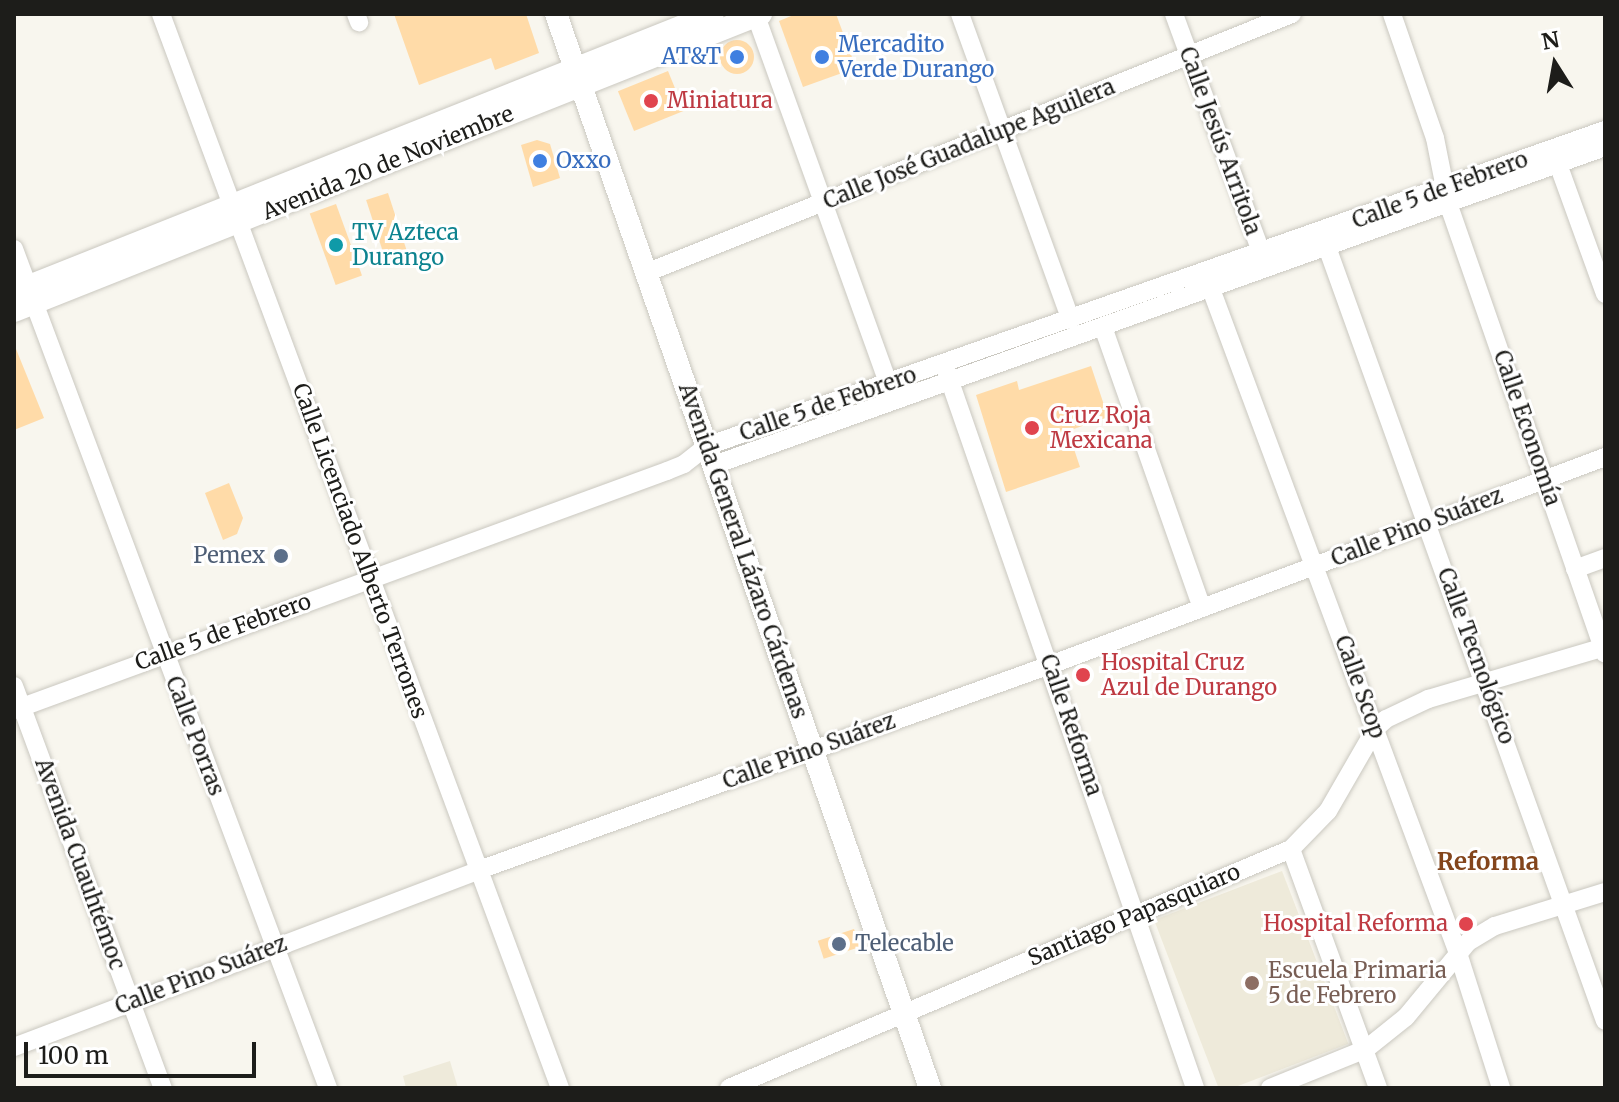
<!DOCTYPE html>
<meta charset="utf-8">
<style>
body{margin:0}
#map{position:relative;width:1619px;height:1102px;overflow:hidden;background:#f8f6ee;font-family:Merriweather,serif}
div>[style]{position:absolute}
.built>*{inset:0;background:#eeeada;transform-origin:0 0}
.building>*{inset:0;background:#ffdba8;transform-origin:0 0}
.round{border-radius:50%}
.roads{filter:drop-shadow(0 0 2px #cac8c0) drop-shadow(0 0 2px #cac8c0)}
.minor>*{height:18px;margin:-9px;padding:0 9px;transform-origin:9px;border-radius:9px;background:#fff}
.major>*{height:22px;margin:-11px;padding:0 11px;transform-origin:11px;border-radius:11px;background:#fff}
.dots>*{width:22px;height:22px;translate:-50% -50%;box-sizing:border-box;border:4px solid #fff;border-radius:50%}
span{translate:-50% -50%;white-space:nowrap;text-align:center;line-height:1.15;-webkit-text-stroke:6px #fff;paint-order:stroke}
.shop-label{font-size:22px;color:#366cbe}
.left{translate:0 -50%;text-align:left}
.right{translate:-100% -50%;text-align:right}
.health-label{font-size:22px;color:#be3a42}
.street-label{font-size:22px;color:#1d1d1a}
.culture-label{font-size:22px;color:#0d838f}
.service-label{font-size:22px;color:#4e5e75}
.education-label{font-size:22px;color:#785e54}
.neighbourhood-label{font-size:24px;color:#83451b;font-weight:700}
.frame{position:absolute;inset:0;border:16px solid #1d1d1a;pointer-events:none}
.north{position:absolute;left:1515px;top:24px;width:80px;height:80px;-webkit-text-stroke:6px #fff;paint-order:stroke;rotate:349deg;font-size:22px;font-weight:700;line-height:32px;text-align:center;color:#1d1d1a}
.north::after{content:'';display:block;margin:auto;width:28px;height:36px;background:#1d1d1a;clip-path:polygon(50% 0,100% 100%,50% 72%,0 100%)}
.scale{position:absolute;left:24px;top:1042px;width:232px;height:36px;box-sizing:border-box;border:4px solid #1d1d1a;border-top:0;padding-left:10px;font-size:24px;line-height:28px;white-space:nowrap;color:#1d1d1a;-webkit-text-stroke:6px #fff;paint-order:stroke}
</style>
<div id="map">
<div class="built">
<i style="left:1282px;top:871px;width:185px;height:137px;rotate:69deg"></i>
<i style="clip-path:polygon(450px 1061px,458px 1088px,406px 1088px,403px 1076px)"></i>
</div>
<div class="building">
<i style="clip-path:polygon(394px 14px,526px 14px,539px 53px,495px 70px,491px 58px,419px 85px)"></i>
<i style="clip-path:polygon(796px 14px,836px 14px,856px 68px,803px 87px,779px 21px)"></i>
<i class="round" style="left:720px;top:40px;width:34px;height:34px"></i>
<i style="left:668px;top:71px;width:43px;height:54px;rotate:68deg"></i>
<i style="clip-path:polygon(537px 140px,550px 144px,560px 178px,533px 187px,521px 145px)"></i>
<i style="left:388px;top:193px;width:71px;height:23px;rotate:72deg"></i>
<i style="left:336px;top:204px;width:76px;height:28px;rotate:70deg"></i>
<i style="clip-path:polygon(14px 344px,44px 418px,14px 430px)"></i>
<i style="clip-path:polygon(1091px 366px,1108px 417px,1068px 431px,1080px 467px,1006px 492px,976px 395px,1017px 381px,1019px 390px)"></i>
<i style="clip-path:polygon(229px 483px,243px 518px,237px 534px,223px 540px,205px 493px)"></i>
<i style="left:854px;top:929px;width:19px;height:38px;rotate:72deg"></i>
</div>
<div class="roads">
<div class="minor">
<i style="left:161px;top:14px;width:1146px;rotate:69.62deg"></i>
<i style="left:356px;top:14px;width:9px;rotate:69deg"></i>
<i style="left:960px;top:14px;width:326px;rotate:70.1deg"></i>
<i style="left:1174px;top:14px;width:265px;rotate:69.9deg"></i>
<i style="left:1392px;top:14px;width:131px;rotate:70.9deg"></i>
<i style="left:1435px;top:138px;width:66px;rotate:78.7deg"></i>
<i style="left:1448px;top:203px;width:477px;rotate:70.8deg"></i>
<i style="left:756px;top:16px;width:402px;rotate:70.2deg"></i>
<i style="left:1558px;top:164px;width:138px;rotate:70.1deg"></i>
<i style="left:1327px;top:247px;width:822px;rotate:70.24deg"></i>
<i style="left:14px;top:249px;width:896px;rotate:69.48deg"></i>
<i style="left:646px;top:273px;width:696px;rotate:-21.85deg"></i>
<i style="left:1211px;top:289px;width:708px;rotate:69.6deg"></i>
<i style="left:1458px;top:953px;width:142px;rotate:72.3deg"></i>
<i style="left:1103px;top:327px;width:298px;rotate:70.6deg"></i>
<i style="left:946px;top:370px;width:760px;rotate:70.87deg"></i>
<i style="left:714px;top:465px;width:946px;rotate:-19.64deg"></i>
<i style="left:1575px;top:569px;width:32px;rotate:-20deg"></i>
<i style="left:14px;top:686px;width:429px;rotate:69.7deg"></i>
<i style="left:14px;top:710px;width:695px;rotate:-20.1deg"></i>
<i style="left:667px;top:471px;width:18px;rotate:-22deg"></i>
<i style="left:684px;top:464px;width:29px;rotate:-38deg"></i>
<i style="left:707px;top:446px;width:952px;rotate:-19.39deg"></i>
<i style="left:1291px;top:849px;width:254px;rotate:70deg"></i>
<i style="left:14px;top:1047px;width:498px;rotate:-20.8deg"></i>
<i style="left:479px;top:870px;width:607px;rotate:-19.75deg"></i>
<i style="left:1050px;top:665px;width:593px;rotate:-20.54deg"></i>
<i style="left:729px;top:1088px;width:611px;rotate:-23.04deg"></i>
<i style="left:1291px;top:849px;width:53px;rotate:-45.8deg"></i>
<i style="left:1328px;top:811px;width:96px;rotate:-60deg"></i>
<i style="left:1376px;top:728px;width:13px;rotate:-42deg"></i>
<i style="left:1386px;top:719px;width:47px;rotate:-25.5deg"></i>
<i style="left:1428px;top:699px;width:184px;rotate:-16.4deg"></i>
<i style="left:1270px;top:1088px;width:104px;rotate:-22.1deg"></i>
<i style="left:1366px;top:1049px;width:51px;rotate:-38.7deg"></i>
<i style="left:1406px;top:1017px;width:97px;rotate:-50.4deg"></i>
<i style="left:1468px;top:942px;width:31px;rotate:-31deg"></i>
<i style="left:1495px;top:926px;width:115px;rotate:-17.2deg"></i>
</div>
<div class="major">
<i style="left:556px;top:14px;width:1137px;rotate:70.8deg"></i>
<i style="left:14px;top:292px;width:752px;rotate:-21.69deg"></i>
<i style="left:14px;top:311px;width:804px;rotate:-21.68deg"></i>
</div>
</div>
<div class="dots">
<i style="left:737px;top:57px;background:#3f7fe0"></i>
<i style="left:822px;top:57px;background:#3f7fe0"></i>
<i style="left:651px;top:101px;background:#e0444e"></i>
<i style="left:540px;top:161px;background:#3f7fe0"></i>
<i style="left:336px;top:245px;background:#0f9aa8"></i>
<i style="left:1032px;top:428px;background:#e0444e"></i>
<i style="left:281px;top:556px;background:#5c6f8a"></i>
<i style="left:1083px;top:675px;background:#e0444e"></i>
<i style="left:1466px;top:924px;background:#e0444e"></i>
<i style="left:839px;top:944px;background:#5c6f8a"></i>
<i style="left:1252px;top:983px;background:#8d6e63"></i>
</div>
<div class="shop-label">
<span class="left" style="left:838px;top:57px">Mercadito<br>Verde Durango</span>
<span class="right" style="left:721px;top:57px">AT&amp;T</span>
<span class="left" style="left:556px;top:161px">Oxxo</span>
</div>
<div class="health-label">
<span class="left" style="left:667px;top:101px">Miniatura</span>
<span class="left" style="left:1050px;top:428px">Cruz Roja<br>Mexicana</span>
<span class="left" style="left:1101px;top:675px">Hospital Cruz<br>Azul de Durango</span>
<span class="right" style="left:1448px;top:924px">Hospital Reforma</span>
</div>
<div class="street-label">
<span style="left:1220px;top:141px;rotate:70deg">Calle Jesús Arritola</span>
<span style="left:969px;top:144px;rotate:-22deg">Calle José Guadalupe Aguilera</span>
<span style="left:388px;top:163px;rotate:-22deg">Avenida 20 de Noviembre</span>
<span style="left:1440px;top:190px;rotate:-20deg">Calle 5 de Febrero</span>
<span style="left:828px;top:404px;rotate:-19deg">Calle 5 de Febrero</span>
<span style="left:1527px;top:428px;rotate:71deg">Calle Economía</span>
<span style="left:1417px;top:527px;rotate:-21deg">Calle Pino Suárez</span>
<span style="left:360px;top:551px;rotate:70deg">Calle Licenciado Alberto Terrones</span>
<span style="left:743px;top:551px;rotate:71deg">Avenida General Lázaro Cárdenas</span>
<span style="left:223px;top:632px;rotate:-20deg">Calle 5 de Febrero</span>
<span style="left:1476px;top:656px;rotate:70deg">Calle Tecnológico</span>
<span style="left:1360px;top:687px;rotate:70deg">Calle Scop</span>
<span style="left:1071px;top:725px;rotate:71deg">Calle Reforma</span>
<span style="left:195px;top:736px;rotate:69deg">Calle Porras</span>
<span style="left:809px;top:751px;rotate:-20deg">Calle Pino Suárez</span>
<span style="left:80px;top:864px;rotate:70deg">Avenida Cuauhtémoc</span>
<span style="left:1134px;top:915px;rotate:-23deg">Santiago Papasquiaro</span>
<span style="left:201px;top:975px;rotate:-21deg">Calle Pino Suárez</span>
</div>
<div class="culture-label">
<span class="left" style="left:352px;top:245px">TV Azteca<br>Durango</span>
</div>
<div class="service-label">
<span class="right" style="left:265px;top:556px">Pemex</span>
<span class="left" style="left:855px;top:944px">Telecable</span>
</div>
<div class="education-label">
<span class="left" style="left:1268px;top:983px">Escuela Primaria<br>5 de Febrero</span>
</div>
<div class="neighbourhood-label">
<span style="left:1488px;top:862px">Reforma</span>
</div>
<div class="frame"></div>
<div class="north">N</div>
<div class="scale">100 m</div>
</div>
